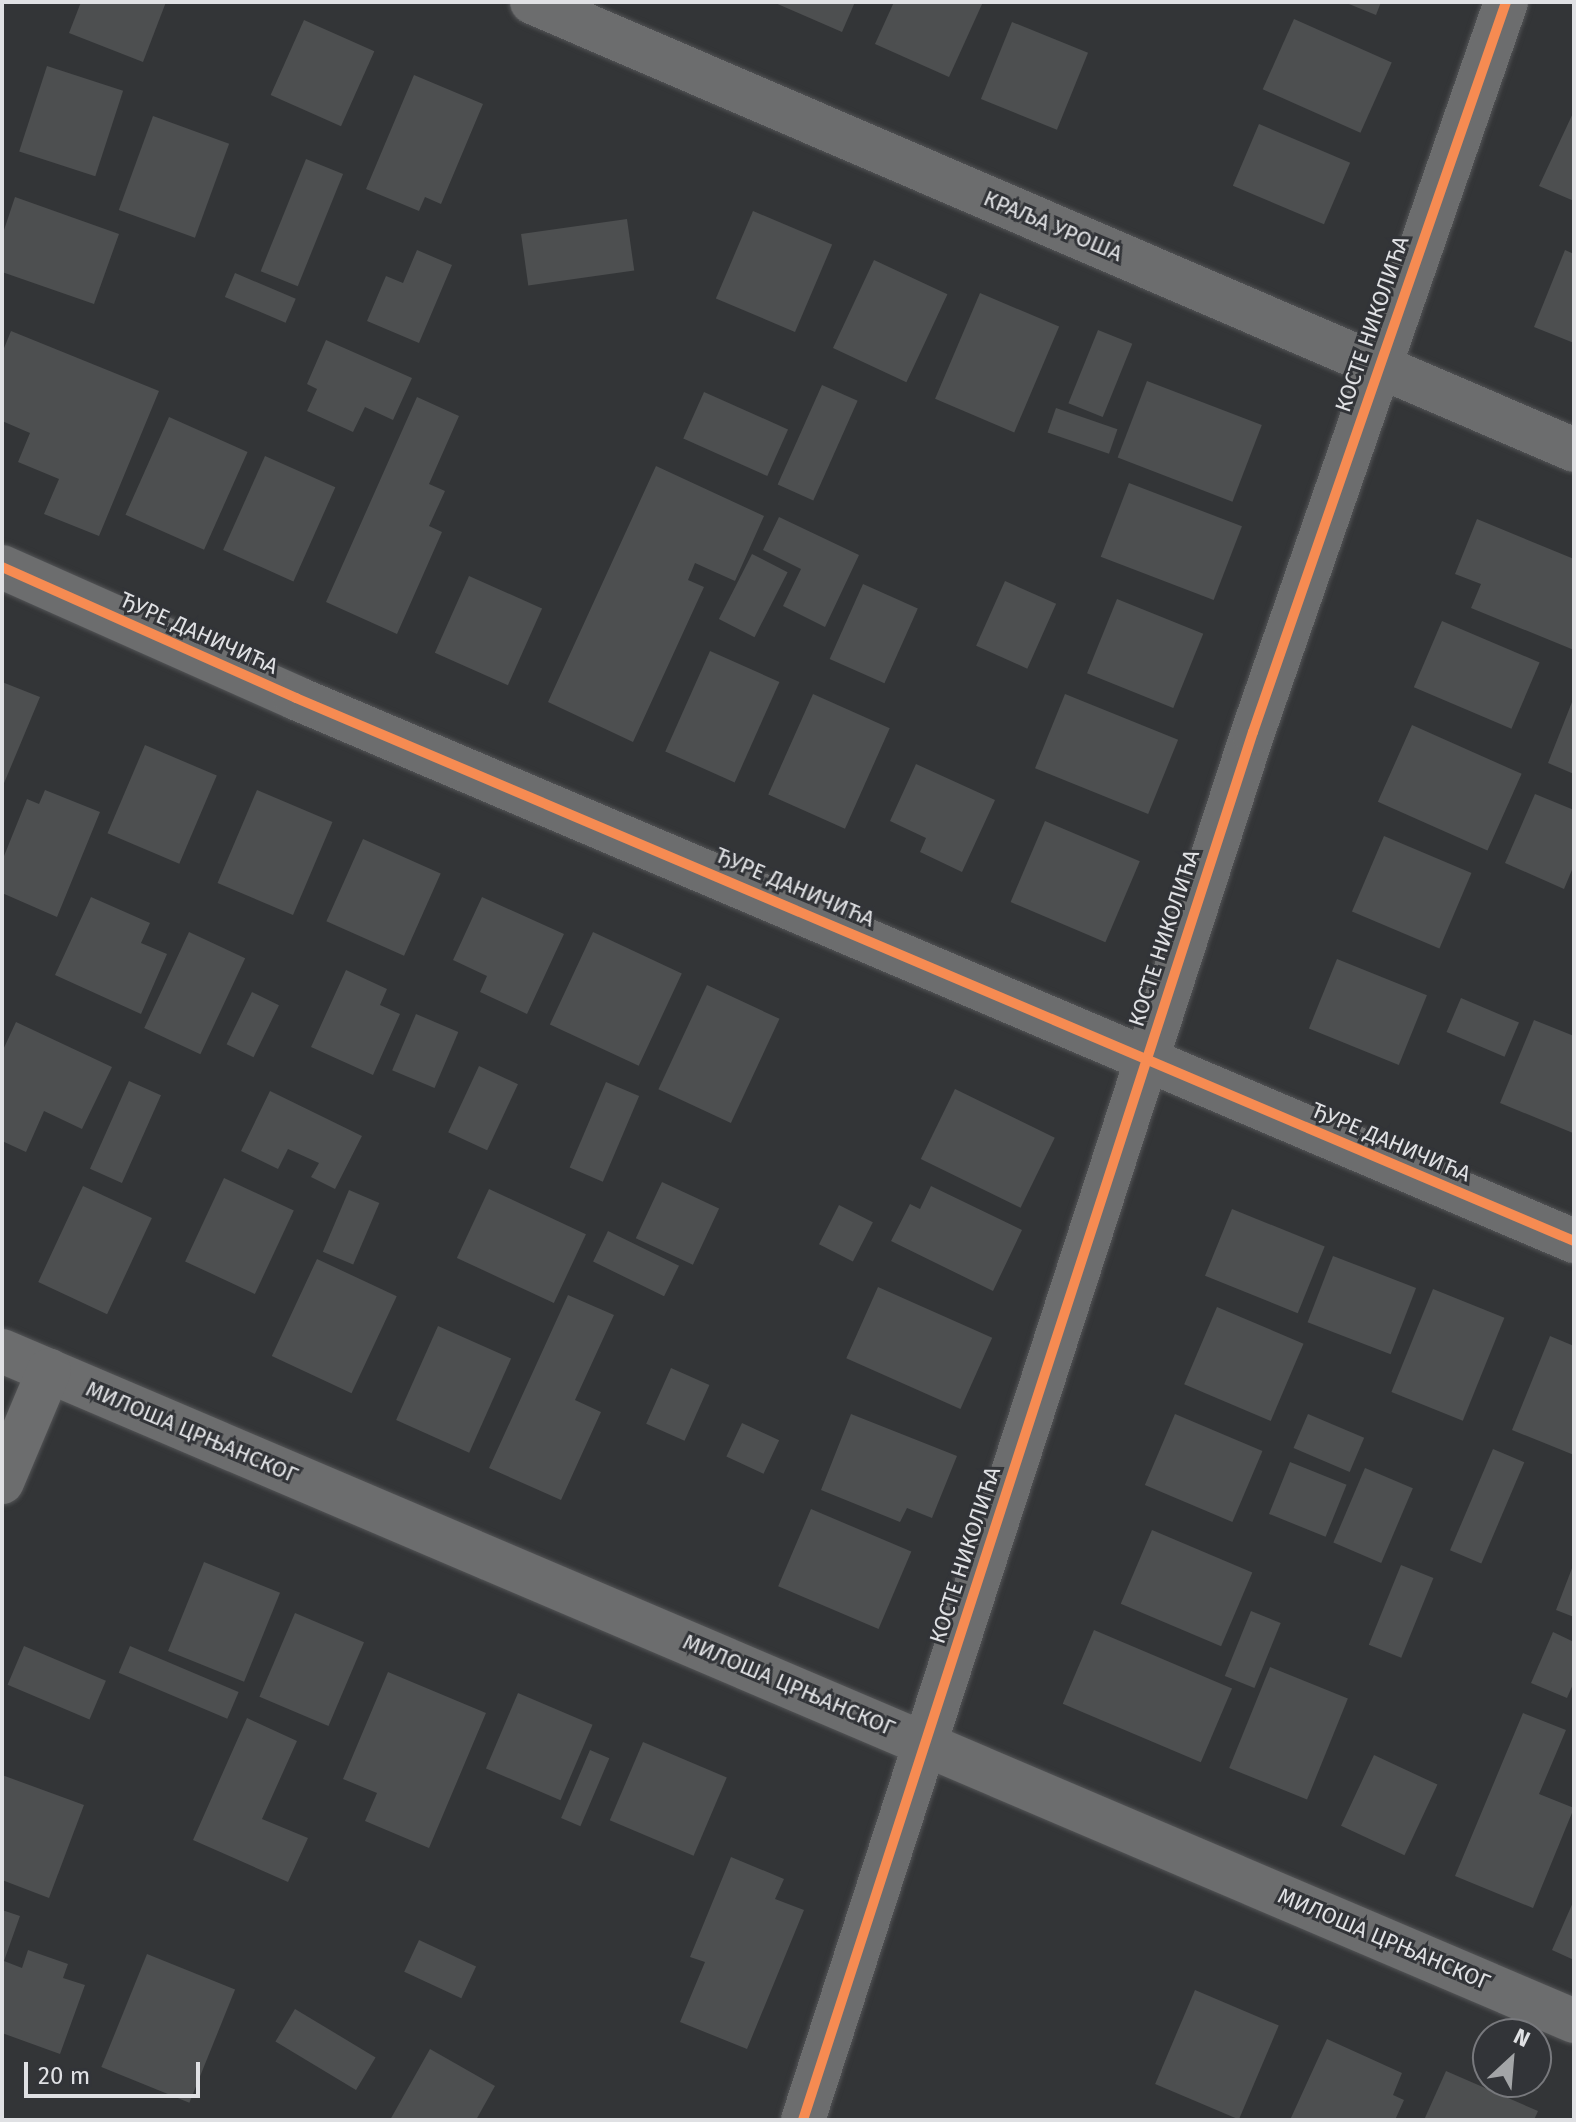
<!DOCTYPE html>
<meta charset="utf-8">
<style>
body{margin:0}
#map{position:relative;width:1576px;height:2122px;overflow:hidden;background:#333537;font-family:"Fira Sans",sans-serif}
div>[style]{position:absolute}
.building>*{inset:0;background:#4d4f50;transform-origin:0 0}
.roads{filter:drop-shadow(0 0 2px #535456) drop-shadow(0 0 2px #535456)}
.minor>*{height:44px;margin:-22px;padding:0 22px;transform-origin:22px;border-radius:22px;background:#6c6d6e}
.cycleway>*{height:10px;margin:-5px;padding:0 5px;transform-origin:5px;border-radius:5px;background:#f68b52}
span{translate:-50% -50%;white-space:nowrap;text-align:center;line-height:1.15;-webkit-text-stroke:6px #323438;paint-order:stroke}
.street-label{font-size:22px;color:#e0e1e4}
.frame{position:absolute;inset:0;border:4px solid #e0e1e4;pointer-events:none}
.north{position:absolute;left:1472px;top:2018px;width:80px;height:80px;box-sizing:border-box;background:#323438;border:2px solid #78797d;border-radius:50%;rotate:26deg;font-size:22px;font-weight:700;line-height:32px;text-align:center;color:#e0e1e4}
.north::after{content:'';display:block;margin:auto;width:28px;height:36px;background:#a3a5a7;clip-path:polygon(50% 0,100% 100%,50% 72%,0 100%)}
.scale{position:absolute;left:24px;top:2062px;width:176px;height:36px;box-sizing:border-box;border:4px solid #e0e1e4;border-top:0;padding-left:10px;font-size:24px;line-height:28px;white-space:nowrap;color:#e0e1e4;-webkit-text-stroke:6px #323438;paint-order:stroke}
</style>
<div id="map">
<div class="building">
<i style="clip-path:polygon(81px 2px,166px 2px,143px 62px,69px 33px)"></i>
<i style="clip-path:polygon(773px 2px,855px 2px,842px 32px)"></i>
<i style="clip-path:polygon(894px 2px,983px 2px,949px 77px,875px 44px)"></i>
<i style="clip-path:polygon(1344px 2px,1381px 2px,1376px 15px)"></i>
<i style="left:1294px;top:19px;width:107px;height:77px;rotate:24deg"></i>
<i style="left:304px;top:20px;width:77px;height:82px;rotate:24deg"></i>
<i style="left:1012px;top:22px;width:82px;height:83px;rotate:22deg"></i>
<i style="left:47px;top:66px;width:80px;height:90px;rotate:18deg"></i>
<i style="clip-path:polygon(414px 75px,483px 104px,441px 204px,425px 197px,419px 211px,366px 189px)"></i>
<i style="clip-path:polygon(1574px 111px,1574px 201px,1539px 186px)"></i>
<i style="left:153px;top:116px;width:81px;height:100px;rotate:20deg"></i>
<i style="left:1259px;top:124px;width:99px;height:67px;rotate:23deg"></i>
<i style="left:306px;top:159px;width:40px;height:121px;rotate:22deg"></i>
<i style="clip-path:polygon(15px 197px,119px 234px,94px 304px,2px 272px,2px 236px)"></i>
<i style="left:753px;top:211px;width:86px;height:95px;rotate:23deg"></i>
<i style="left:627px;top:219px;width:52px;height:107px;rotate:82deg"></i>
<i style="clip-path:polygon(417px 250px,452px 265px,419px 343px,367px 321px,386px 276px,403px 283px)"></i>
<i style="clip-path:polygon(1565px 250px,1574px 254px,1574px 343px,1534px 327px)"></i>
<i style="left:874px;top:260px;width:81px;height:97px;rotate:25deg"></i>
<i style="left:235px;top:273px;width:66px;height:26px;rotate:23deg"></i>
<i style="left:980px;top:293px;width:86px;height:115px;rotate:23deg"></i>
<i style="left:1098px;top:330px;width:37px;height:79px;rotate:22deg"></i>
<i style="clip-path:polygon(11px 331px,159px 391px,99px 536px,44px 514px,59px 479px,18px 462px,30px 433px,2px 421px,2px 353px)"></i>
<i style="clip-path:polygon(326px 340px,412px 378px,393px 420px,365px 407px,353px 432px,307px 411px,317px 389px,307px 384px)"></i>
<i style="left:1147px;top:381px;width:123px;height:82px;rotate:21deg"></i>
<i style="left:822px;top:385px;width:39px;height:109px;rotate:24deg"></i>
<i style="left:704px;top:392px;width:92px;height:51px;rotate:24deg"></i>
<i style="clip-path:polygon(417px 397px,459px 416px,429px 484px,445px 491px,429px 526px,442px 532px,397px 634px,326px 602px)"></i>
<i style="left:1056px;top:408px;width:65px;height:26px;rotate:19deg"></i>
<i style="left:169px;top:417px;width:86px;height:107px;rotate:24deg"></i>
<i style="left:265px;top:456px;width:77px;height:103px;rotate:24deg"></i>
<i style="clip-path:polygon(656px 466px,764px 516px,735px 581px,695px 563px,688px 580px,704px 587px,633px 742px,548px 702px)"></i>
<i style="left:1129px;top:483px;width:121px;height:79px;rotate:21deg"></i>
<i style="clip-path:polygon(779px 517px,859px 555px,825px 627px,783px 606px,801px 569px,763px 550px)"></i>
<i style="clip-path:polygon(1477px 519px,1574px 559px,1574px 650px,1471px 608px,1481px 584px,1455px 574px)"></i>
<i style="left:752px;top:554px;width:40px;height:73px;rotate:27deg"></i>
<i style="left:469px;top:576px;width:80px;height:84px;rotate:24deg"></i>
<i style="left:1005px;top:581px;width:56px;height:71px;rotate:24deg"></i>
<i style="left:863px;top:584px;width:60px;height:82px;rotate:24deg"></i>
<i style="left:1117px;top:599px;width:93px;height:80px;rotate:22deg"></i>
<i style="left:1442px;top:621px;width:106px;height:72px;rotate:23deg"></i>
<i style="left:710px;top:651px;width:76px;height:110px;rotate:24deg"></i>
<i style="clip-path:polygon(2px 682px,40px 697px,2px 788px)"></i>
<i style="left:813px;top:694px;width:84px;height:110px;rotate:24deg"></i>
<i style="left:1065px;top:694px;width:122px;height:80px;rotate:22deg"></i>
<i style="clip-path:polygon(1574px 697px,1574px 774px,1548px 763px)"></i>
<i style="left:1412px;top:725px;width:120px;height:84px;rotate:24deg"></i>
<i style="left:145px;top:745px;width:78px;height:96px;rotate:23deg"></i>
<i style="clip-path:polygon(916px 764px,995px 800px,962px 872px,920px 852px,926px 838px,890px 821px)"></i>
<i style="clip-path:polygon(45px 790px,100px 812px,57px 917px,2px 893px,2px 861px,27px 799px,39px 804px)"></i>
<i style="left:257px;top:790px;width:82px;height:101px;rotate:23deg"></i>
<i style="clip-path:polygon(1535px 794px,1574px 810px,1574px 865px,1564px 889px,1505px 863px)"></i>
<i style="left:1045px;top:821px;width:103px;height:88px;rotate:23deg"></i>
<i style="left:1384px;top:836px;width:95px;height:82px;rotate:23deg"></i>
<i style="left:363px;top:839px;width:85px;height:90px;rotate:24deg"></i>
<i style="clip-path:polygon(91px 897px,150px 923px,141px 943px,167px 954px,141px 1014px,55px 975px)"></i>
<i style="clip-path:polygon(482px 897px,564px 934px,527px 1014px,480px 992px,487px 976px,453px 960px)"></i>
<i style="left:189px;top:932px;width:62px;height:106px;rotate:25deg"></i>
<i style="left:593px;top:932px;width:98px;height:102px;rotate:25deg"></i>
<i style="left:1337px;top:959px;width:97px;height:75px;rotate:22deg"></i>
<i style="clip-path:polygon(346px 970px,387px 989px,380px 1005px,400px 1014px,373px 1075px,311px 1047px)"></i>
<i style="left:707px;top:985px;width:80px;height:115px;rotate:25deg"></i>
<i style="left:252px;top:992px;width:30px;height:58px;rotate:26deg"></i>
<i style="left:1461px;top:998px;width:63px;height:37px;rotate:23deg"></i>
<i style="left:416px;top:1014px;width:46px;height:61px;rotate:23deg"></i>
<i style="clip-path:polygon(1534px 1020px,1574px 1036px,1573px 1133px,1500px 1103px)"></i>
<i style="clip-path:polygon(16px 1022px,112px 1067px,82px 1129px,44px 1111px,26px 1152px,2px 1141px,2px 1052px)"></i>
<i style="left:479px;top:1066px;width:43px;height:73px;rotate:25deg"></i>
<i style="left:129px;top:1081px;width:35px;height:96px;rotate:24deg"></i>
<i style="left:606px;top:1082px;width:36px;height:93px;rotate:23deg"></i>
<i style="left:955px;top:1089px;width:111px;height:78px;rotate:26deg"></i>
<i style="clip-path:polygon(270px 1091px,362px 1136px,335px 1189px,311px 1177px,319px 1163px,288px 1149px,278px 1169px,241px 1151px)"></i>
<i style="left:224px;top:1178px;width:77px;height:92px;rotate:25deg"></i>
<i style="left:662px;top:1182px;width:63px;height:62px;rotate:25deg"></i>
<i style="left:83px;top:1186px;width:76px;height:106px;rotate:25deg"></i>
<i style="clip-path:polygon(931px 1186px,1022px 1230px,993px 1291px,891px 1241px,910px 1204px,920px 1209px)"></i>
<i style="left:489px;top:1189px;width:107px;height:76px;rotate:25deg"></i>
<i style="left:349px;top:1190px;width:33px;height:67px;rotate:23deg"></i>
<i style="left:839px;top:1205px;width:38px;height:44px;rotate:27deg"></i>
<i style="left:1232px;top:1209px;width:100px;height:72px;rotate:22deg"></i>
<i style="left:608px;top:1231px;width:79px;height:34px;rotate:26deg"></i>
<i style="left:1333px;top:1256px;width:89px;height:71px;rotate:21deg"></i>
<i style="left:317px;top:1259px;width:88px;height:107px;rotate:25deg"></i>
<i style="left:878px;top:1287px;width:125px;height:78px;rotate:24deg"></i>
<i style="left:1433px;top:1289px;width:77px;height:111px;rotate:22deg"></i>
<i style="clip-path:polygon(568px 1295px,614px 1315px,575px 1400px,601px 1412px,561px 1500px,489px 1468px)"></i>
<i style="left:1217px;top:1307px;width:94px;height:84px;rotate:23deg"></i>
<i style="left:438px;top:1326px;width:80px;height:103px;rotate:24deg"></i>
<i style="clip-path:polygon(1550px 1336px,1574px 1346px,1574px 1455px,1512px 1430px)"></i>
<i style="left:671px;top:1368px;width:42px;height:61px;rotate:24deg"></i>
<i style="clip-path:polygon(851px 1414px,957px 1456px,932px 1518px,907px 1508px,900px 1522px,821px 1490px)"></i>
<i style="left:1175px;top:1414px;width:95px;height:77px;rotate:23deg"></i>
<i style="left:1308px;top:1414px;width:61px;height:37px;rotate:23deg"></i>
<i style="left:742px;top:1423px;width:41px;height:37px;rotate:25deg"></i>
<i style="left:1493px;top:1449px;width:34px;height:110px;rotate:23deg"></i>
<i style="left:1290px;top:1462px;width:61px;height:56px;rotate:22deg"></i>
<i style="left:1365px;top:1468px;width:52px;height:81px;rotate:23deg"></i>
<i style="left:811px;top:1509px;width:109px;height:84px;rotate:23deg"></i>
<i style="left:1152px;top:1530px;width:109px;height:80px;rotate:23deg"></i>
<i style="left:204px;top:1562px;width:82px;height:96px;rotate:22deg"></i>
<i style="clip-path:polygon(1574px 1563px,1574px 1617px,1556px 1610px)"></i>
<i style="left:1401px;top:1565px;width:35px;height:86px;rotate:22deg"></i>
<i style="left:1251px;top:1611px;width:32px;height:70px;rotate:22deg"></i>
<i style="left:295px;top:1613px;width:75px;height:91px;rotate:23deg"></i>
<i style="left:1094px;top:1630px;width:150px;height:80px;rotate:23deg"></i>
<i style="clip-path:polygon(1553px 1632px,1574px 1642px,1574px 1682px,1567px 1698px,1531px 1683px)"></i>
<i style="left:24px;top:1646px;width:89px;height:42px;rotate:23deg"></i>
<i style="left:130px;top:1646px;width:118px;height:29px;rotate:23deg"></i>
<i style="left:1270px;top:1667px;width:84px;height:109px;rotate:22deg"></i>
<i style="clip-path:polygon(388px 1672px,486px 1713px,429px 1848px,365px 1821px,377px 1793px,343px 1779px)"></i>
<i style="left:518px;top:1693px;width:81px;height:82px;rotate:23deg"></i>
<i style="clip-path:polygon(1523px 1713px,1566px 1730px,1539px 1794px,1574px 1808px,1533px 1908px,1455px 1876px)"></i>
<i style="clip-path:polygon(247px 1718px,297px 1741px,262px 1819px,308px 1838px,288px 1882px,193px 1840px)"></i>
<i style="left:643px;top:1742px;width:91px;height:85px;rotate:23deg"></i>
<i style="left:590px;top:1750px;width:21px;height:74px;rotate:23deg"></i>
<i style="left:1374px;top:1755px;width:70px;height:78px;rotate:25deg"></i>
<i style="clip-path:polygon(2px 1775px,84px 1805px,49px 1898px,2px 1880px)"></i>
<i style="clip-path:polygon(731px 1857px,784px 1879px,775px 1899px,804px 1910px,747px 2049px,680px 2022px,705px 1962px,690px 1957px)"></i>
<i style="clip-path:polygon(1574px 1900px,1574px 1960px,1552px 1950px)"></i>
<i style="clip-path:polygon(2px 1910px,20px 1916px,4px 1961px,22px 1968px,28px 1950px,68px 1964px,63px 1978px,85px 1985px,60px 2054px,2px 2033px)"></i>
<i style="left:419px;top:1940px;width:63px;height:35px;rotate:25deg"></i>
<i style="left:147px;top:1954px;width:95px;height:122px;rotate:22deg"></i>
<i style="left:1195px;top:1990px;width:91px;height:102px;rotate:23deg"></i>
<i style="left:295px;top:2009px;width:94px;height:38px;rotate:31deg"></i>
<i style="clip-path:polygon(1327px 2039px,1402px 2073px,1393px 2095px,1404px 2100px,1395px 2120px,1290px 2120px)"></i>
<i style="clip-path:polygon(430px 2049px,495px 2086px,476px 2120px,390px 2120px)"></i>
<i style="clip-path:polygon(1446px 2071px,1538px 2111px,1534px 2120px,1424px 2120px)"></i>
</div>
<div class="roads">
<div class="minor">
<i style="left:532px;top:2px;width:1134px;rotate:23.26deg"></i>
<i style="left:2px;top:567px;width:322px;rotate:24deg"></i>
<i style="left:296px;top:698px;width:1389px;rotate:23.02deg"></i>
<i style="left:2px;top:1351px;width:1709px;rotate:23.08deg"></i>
<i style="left:2px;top:1482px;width:121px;rotate:-67.1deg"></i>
<i style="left:803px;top:2120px;width:1459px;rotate:-72.04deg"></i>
<i style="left:1253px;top:732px;width:773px;rotate:-70.88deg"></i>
</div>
</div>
<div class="cycleway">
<i style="left:2px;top:567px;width:322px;rotate:24deg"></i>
<i style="left:296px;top:698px;width:1389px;rotate:23.02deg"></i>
<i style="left:803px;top:2120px;width:1459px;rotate:-72.04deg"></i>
<i style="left:1253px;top:732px;width:773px;rotate:-70.88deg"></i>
</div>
<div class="street-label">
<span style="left:1053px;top:226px;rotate:23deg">КРАЉА УРОША</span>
<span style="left:1372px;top:324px;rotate:-71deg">КОСТЕ НИКОЛИЋА</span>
<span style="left:199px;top:633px;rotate:24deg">ЂУРЕ ДАНИЧИЋА</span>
<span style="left:795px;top:887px;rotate:23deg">ЂУРЕ ДАНИЧИЋА</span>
<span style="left:1164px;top:938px;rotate:-72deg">КОСТЕ НИКОЛИЋА</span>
<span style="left:1391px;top:1142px;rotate:23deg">ЂУРЕ ДАНИЧИЋА</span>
<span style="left:192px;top:1432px;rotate:23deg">МИЛОША ЦРЊАНСКОГ</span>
<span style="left:965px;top:1555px;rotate:-72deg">КОСТЕ НИКОЛИЋА</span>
<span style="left:789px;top:1685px;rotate:23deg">МИЛОША ЦРЊАНСКОГ</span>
<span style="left:1384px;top:1939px;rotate:23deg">МИЛОША ЦРЊАНСКОГ</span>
</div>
<div class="frame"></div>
<div class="north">N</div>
<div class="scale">20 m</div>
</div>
